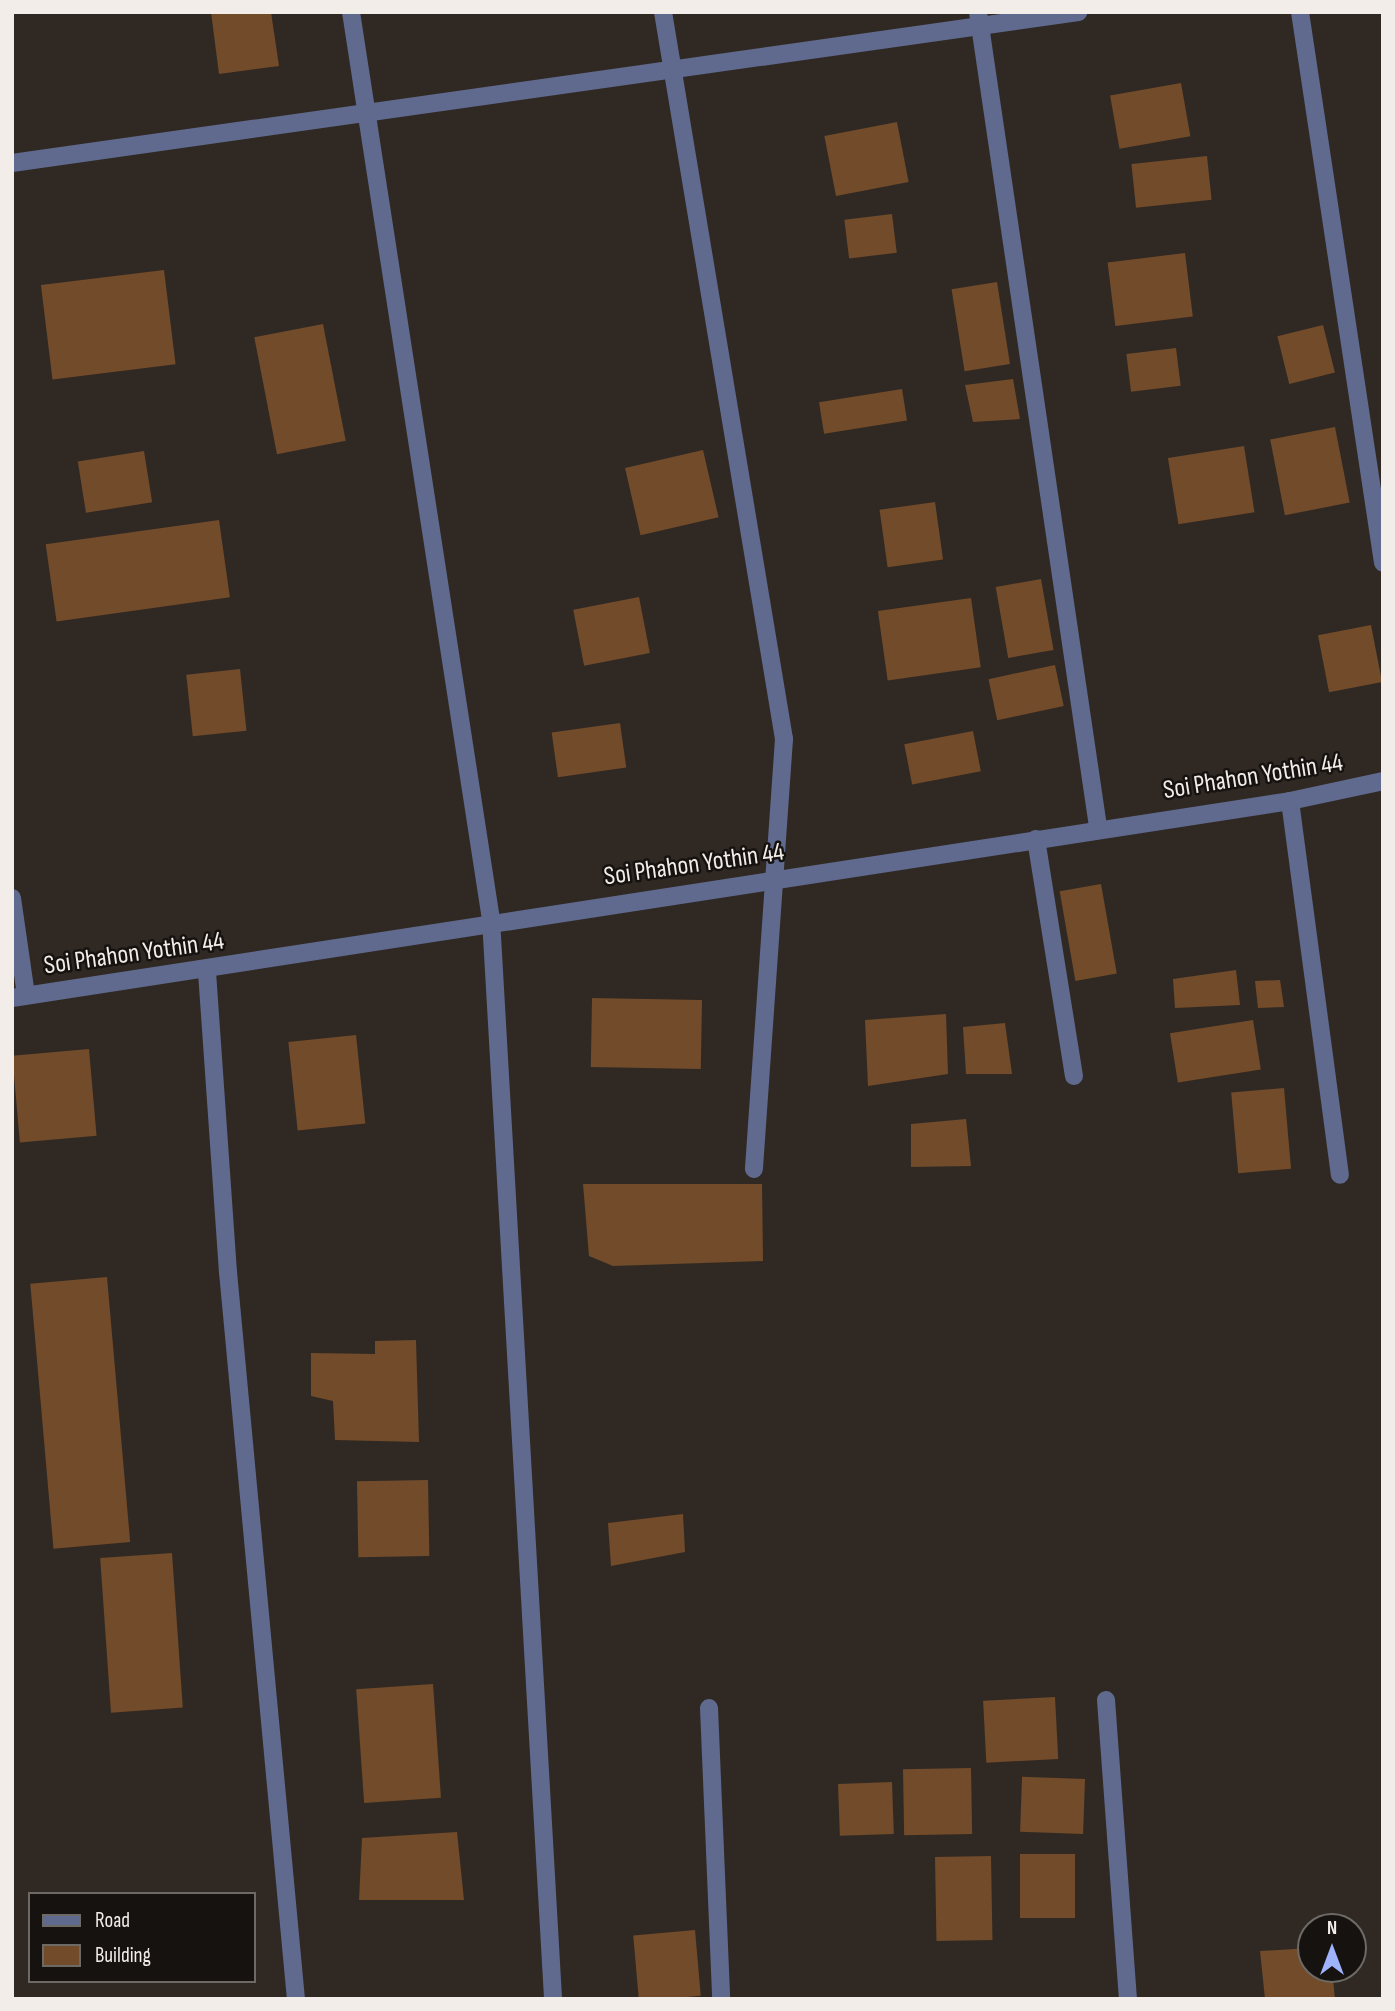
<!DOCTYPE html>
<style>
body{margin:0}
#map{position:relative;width:1395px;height:2011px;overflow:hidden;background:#302923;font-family:"Sofia Sans Condensed",sans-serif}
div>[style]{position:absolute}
.building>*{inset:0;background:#714b2a;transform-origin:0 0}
.street>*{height:18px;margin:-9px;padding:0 9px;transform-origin:9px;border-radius:9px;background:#606a8e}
span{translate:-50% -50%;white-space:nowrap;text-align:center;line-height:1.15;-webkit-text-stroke:5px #15120f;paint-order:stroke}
.street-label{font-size:26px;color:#f2ede9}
.frame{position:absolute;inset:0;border:14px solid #f2ede9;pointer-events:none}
.legend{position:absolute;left:28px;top:1892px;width:228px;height:91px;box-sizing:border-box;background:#15120f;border:2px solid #6d6a66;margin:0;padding:9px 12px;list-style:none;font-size:21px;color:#f2ede9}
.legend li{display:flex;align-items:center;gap:14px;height:35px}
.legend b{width:35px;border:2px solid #6d6a66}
.north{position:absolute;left:1297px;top:1913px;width:70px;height:70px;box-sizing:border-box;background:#15120f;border:2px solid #6d6a66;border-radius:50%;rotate:0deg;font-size:19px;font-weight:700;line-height:28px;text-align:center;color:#f2ede9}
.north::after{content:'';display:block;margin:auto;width:24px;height:32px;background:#9fb3fd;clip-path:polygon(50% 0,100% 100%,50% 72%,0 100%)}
</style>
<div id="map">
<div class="building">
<i style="clip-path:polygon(211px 12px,271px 12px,279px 66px,219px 74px)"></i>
<i style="left:1181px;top:83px;width:54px;height:72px;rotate:80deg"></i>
<i style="left:897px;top:122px;width:61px;height:74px;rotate:79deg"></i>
<i style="left:1207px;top:156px;width:44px;height:76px;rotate:84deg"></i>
<i style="left:892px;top:214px;width:39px;height:48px;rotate:83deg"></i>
<i style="left:1185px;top:253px;width:64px;height:78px;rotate:83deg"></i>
<i style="left:164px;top:270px;width:95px;height:124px;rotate:83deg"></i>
<i style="left:997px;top:282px;width:83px;height:46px;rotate:81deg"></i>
<i style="left:323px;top:324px;width:119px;height:70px;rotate:79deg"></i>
<i style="left:1323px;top:325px;width:49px;height:47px;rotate:76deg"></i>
<i style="left:1176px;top:348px;width:38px;height:50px;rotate:83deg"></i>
<i style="clip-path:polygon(1013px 379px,1020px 419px,973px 422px,965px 385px)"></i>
<i style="left:902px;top:389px;width:32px;height:84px;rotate:81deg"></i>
<i style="left:1335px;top:427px;width:77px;height:66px;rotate:79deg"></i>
<i style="left:1244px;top:446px;width:67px;height:77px;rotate:81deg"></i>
<i style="left:703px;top:450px;width:69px;height:80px;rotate:77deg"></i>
<i style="left:144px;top:451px;width:52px;height:67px;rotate:81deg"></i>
<i style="left:935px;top:502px;width:58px;height:56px;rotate:82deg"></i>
<i style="left:219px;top:520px;width:78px;height:175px;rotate:82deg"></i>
<i style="left:1041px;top:579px;width:72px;height:46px;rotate:80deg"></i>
<i style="left:639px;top:597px;width:57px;height:67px;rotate:79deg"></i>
<i style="left:971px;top:598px;width:70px;height:94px;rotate:82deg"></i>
<i style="left:1371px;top:625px;width:58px;height:54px;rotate:79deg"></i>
<i style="left:1055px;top:665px;width:42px;height:68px;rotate:78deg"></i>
<i style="left:240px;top:669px;width:62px;height:54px;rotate:84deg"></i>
<i style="left:620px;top:723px;width:45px;height:69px;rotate:82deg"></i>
<i style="left:973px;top:731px;width:41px;height:70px;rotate:79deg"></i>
<i style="left:1101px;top:884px;width:91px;height:42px;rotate:80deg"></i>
<i style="clip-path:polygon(1236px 970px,1240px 1005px,1175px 1008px,1173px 979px)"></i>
<i style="clip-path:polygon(1280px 980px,1284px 1007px,1258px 1008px,1255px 981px)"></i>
<i style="left:702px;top:1000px;width:69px;height:110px;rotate:91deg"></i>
<i style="clip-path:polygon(946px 1014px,948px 1074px,868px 1086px,865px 1020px)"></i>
<i style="left:1253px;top:1020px;width:50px;height:84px;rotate:81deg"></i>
<i style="clip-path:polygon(1005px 1023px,1012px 1074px,966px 1074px,963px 1027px)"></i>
<i style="left:356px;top:1035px;width:89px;height:68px;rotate:84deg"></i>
<i style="left:89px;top:1049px;width:87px;height:77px;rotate:85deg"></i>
<i style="left:1284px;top:1088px;width:81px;height:53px;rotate:85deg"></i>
<i style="clip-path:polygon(966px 1119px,971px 1166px,911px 1167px,911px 1124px)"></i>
<i style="clip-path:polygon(583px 1184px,762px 1184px,763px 1261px,613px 1266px,589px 1256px)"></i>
<i style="left:107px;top:1277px;width:266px;height:77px;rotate:85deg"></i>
<i style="clip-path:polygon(416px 1340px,419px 1442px,335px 1440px,333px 1401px,311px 1396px,311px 1353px,375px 1354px,375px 1341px)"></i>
<i style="left:428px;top:1480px;width:76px;height:71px;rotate:89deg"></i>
<i style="clip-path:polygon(683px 1514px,685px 1552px,611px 1566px,608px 1523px)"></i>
<i style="left:172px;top:1553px;width:155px;height:72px;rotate:86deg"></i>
<i style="left:433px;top:1684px;width:114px;height:77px;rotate:86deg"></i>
<i style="left:1055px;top:1697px;width:62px;height:72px;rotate:87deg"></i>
<i style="left:971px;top:1768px;width:66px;height:68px;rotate:89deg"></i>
<i style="left:1085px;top:1779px;width:55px;height:63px;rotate:92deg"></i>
<i style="left:892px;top:1782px;width:52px;height:54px;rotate:88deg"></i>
<i style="clip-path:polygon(457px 1832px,464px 1900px,359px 1900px,362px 1838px)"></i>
<i style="left:1075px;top:1854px;width:64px;height:55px;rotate:90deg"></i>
<i style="left:991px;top:1856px;width:84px;height:56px;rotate:89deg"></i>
<i style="left:695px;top:1930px;width:66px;height:62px;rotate:85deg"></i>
<i style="clip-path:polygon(1311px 1948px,1311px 1969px,1332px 1969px,1335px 1999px,1265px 1999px,1260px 1951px)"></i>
</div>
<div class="street">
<i style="left:351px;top:12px;width:918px;rotate:81.23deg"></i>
<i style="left:491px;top:919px;width:1082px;rotate:86.71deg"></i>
<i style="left:663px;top:12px;width:737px;rotate:80.55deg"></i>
<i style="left:784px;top:739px;width:431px;rotate:94deg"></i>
<i style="left:978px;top:12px;width:824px;rotate:81.62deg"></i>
<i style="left:1300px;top:12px;width:557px;rotate:81.43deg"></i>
<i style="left:12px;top:163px;width:1077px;rotate:-8.06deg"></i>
<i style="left:1290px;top:801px;width:377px;rotate:82.4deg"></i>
<i style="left:1036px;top:839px;width:240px;rotate:80.9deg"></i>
<i style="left:12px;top:898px;width:98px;rotate:81.8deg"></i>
<i style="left:207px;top:972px;width:301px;rotate:86deg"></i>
<i style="left:228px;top:1272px;width:730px;rotate:84.66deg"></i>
<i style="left:12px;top:998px;width:1293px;rotate:-8.76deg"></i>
<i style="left:1290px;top:801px;width:95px;rotate:-12.1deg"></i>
<i style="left:1106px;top:1700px;width:300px;rotate:85.8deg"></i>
<i style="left:709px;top:1708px;width:291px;rotate:87.6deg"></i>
</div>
<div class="street-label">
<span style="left:1253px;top:777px;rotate:-9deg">Soi Phahon Yothin 44</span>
<span style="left:694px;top:865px;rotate:-8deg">Soi Phahon Yothin 44</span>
<span style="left:134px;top:954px;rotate:-8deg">Soi Phahon Yothin 44</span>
</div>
<div class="frame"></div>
<ul class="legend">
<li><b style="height:9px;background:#606a8e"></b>Road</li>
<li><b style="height:19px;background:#714b2a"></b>Building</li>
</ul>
<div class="north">N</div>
</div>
